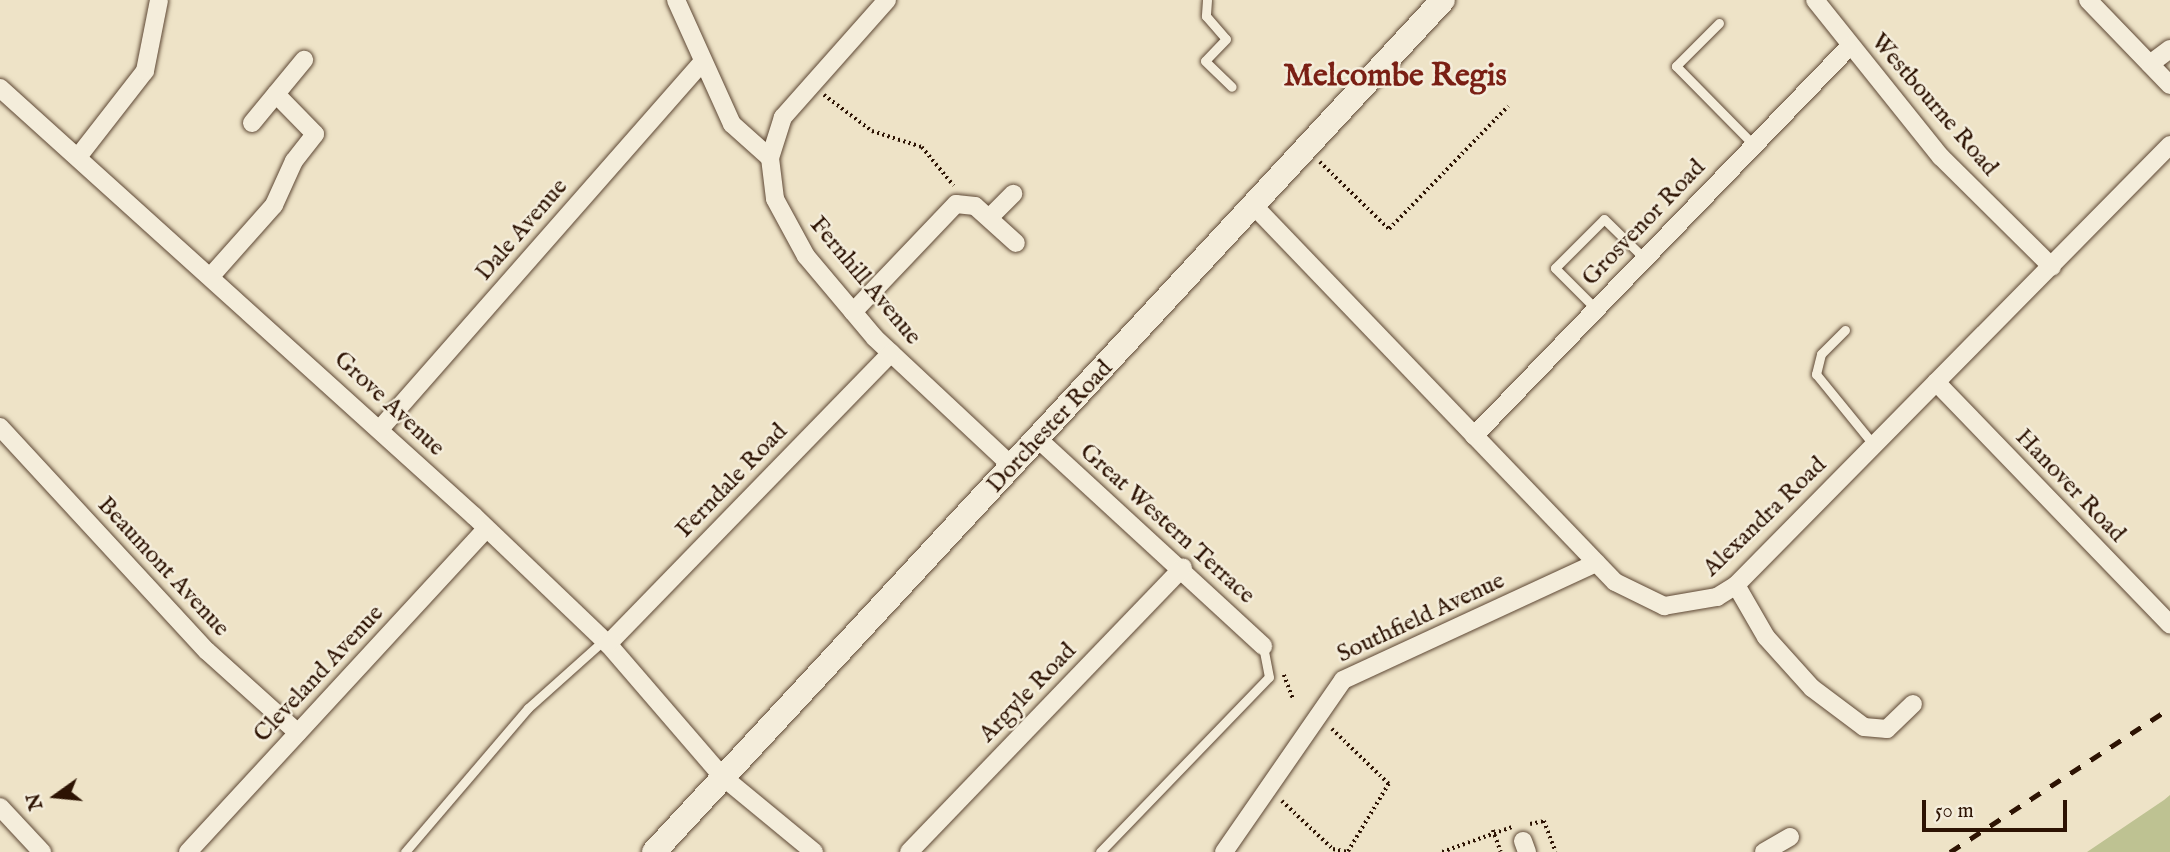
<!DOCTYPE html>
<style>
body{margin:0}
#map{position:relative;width:2170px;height:852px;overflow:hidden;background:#eee3c7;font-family:"IM FELL English",serif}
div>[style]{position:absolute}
.green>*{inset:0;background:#bec292}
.path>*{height:3.5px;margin-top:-1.75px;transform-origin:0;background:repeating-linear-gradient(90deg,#2d1303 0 2px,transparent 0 5.5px)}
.roads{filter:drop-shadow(0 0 2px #5d4734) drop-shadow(0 0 2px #5d4734)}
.lane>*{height:9px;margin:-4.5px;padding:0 4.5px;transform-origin:4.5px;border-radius:4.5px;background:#f4eddb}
.street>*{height:18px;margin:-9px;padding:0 9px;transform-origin:9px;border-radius:9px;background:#f4eddb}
.secondary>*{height:24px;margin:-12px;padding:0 12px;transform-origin:12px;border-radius:12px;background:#f4eddb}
.rail>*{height:5px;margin-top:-2.5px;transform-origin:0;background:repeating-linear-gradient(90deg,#2d1303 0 12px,transparent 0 24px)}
span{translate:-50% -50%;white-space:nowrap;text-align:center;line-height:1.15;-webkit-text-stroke:5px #f4eddb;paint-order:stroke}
.street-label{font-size:24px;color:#2d1303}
.district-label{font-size:32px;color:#7a1f14;font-weight:700}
.north{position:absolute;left:21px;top:761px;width:70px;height:70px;-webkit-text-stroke:5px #f4eddb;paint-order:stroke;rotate:255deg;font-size:19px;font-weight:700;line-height:28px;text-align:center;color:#2d1303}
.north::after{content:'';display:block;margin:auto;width:24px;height:32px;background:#2d1303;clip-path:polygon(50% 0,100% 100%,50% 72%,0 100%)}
.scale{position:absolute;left:1922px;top:800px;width:145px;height:32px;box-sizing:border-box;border:4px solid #2d1303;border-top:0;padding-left:9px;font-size:21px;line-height:24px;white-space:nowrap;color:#2d1303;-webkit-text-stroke:5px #f4eddb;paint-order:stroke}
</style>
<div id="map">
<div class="green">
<i style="clip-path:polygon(2170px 795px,2170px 852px,2087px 852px,2164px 800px)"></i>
</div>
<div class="path">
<i style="left:824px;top:95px;width:60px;rotate:36.9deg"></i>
<i style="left:872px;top:131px;width:52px;rotate:17.7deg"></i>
<i style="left:922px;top:147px;width:50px;rotate:50.6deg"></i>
<i style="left:1320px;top:162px;width:96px;rotate:44.2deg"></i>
<i style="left:1389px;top:229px;width:171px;rotate:-45.9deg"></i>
<i style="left:1284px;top:675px;width:26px;rotate:69deg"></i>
<i style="left:1332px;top:729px;width:79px;rotate:44deg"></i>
<i style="left:1389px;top:784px;width:79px;rotate:121.1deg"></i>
<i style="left:1282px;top:801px;width:70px;rotate:43.3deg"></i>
<i style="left:1333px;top:849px;width:15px;rotate:11deg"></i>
<i style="left:1530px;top:824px;width:14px;rotate:-12deg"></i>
<i style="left:1544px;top:821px;width:33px;rotate:69deg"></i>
<i style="left:1493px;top:830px;width:23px;rotate:70deg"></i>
<i style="left:1442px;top:852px;width:74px;rotate:-19.7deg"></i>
</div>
<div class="roads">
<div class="lane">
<i style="left:1207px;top:0;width:16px;rotate:94deg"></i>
<i style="left:1206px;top:16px;width:30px;rotate:49deg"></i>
<i style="left:1226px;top:39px;width:30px;rotate:134deg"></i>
<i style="left:1205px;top:61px;width:37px;rotate:44deg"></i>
<i style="left:1719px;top:23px;width:61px;rotate:135deg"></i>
<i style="left:1676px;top:66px;width:111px;rotate:45.4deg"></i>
<i style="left:1596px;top:309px;width:58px;rotate:-135deg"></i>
<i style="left:1555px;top:268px;width:69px;rotate:-45deg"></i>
<i style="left:1604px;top:219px;width:56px;rotate:44.3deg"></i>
<i style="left:1845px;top:330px;width:34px;rotate:135deg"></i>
<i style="left:1821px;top:354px;width:21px;rotate:104deg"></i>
<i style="left:1816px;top:374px;width:92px;rotate:50.8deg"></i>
<i style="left:405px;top:852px;width:189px;rotate:-49.5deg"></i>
<i style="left:528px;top:708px;width:102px;rotate:-41.8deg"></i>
<i style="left:1100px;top:852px;width:243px;rotate:-46deg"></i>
<i style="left:1269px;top:677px;width:32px;rotate:-101deg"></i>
</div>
<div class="street">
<i style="left:676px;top:0;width:136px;rotate:65.7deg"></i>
<i style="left:732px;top:124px;width:51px;rotate:41.8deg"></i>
<i style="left:887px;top:0;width:157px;rotate:131.6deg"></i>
<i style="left:783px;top:117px;width:43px;rotate:107.6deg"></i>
<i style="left:770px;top:158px;width:41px;rotate:83deg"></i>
<i style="left:775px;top:199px;width:65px;rotate:61.5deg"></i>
<i style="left:806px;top:256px;width:107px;rotate:49.9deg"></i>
<i style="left:875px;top:338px;width:187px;rotate:43.1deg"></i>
<i style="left:1815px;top:0;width:201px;rotate:51.3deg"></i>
<i style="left:1941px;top:157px;width:156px;rotate:44.7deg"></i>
<i style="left:2088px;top:0;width:118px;rotate:46deg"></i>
<i style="left:2150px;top:64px;width:25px;rotate:-37deg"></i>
<i style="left:0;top:88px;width:639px;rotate:42.08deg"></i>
<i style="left:474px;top:516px;width:185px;rotate:43.7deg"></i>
<i style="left:608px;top:644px;width:176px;rotate:49.2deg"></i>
<i style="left:723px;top:777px;width:118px;rotate:39.5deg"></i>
<i style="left:252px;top:123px;width:82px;rotate:-50.5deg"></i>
<i style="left:78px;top:157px;width:109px;rotate:-52.1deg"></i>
<i style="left:145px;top:71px;width:72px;rotate:-78.8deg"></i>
<i style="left:1256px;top:208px;width:518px;rotate:46.17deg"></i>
<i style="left:1615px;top:582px;width:55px;rotate:26.1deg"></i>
<i style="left:1664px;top:606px;width:54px;rotate:-9.6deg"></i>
<i style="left:1717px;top:597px;width:22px;rotate:-32deg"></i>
<i style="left:1736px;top:585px;width:618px;rotate:-45.39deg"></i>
<i style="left:990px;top:217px;width:33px;rotate:-45deg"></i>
<i style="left:211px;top:276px;width:95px;rotate:-48.4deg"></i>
<i style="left:274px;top:205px;width:48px;rotate:-65.6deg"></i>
<i style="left:294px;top:161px;width:34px;rotate:-52deg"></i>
<i style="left:315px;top:134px;width:56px;rotate:-134.3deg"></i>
<i style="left:853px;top:312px;width:149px;rotate:-46.4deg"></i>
<i style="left:956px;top:204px;width:19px;rotate:6deg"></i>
<i style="left:975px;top:206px;width:55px;rotate:42.1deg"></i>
<i style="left:1936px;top:382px;width:337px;rotate:46deg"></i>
<i style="left:0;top:427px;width:305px;rotate:47.3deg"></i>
<i style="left:207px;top:651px;width:122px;rotate:42deg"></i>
<i style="left:380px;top:429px;width:486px;rotate:-48.7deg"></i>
<i style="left:1474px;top:436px;width:542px;rotate:-46.05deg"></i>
<i style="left:1038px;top:439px;width:306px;rotate:42.6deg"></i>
<i style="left:1736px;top:585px;width:60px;rotate:60deg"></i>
<i style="left:1766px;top:637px;width:69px;rotate:48deg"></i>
<i style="left:1812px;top:688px;width:65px;rotate:36.9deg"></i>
<i style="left:1864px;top:727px;width:23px;rotate:5deg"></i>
<i style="left:1887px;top:729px;width:36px;rotate:-44deg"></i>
<i style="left:608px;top:644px;width:406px;rotate:-45.8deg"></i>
<i style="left:0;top:807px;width:62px;rotate:47deg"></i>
<i style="left:1523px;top:841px;width:12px;rotate:70deg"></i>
<i style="left:188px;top:852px;width:439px;rotate:-47.3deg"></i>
<i style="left:909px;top:852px;width:395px;rotate:-46.1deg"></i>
<i style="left:1224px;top:852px;width:209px;rotate:-55.3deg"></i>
<i style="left:1343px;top:680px;width:279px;rotate:-24.8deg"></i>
<i style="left:1764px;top:852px;width:30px;rotate:-30deg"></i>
</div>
<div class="secondary">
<i style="left:654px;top:852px;width:1161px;rotate:-47.2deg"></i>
</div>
</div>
<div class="rail">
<i style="left:1950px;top:852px;width:263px;rotate:-33.2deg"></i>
</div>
<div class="street-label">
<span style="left:1934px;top:105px;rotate:49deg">Westbourne Road</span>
<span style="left:1644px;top:223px;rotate:-46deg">Grosvenor Road</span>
<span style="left:522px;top:230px;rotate:-49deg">Dale Avenue</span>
<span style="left:865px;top:281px;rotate:50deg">Fernhill Avenue</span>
<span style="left:389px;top:404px;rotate:43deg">Grove Avenue</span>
<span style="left:1050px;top:427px;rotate:-47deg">Dorchester Road</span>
<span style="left:732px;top:481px;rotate:-46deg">Ferndale Road</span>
<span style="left:2070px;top:486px;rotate:46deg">Hanover Road</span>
<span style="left:1765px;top:517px;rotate:-44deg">Alexandra Road</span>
<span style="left:1167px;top:524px;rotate:42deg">Great Western Terrace</span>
<span style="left:163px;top:567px;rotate:47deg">Beaumont Avenue</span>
<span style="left:1421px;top:618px;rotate:-25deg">Southfield Avenue</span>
<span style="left:319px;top:674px;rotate:-47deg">Cleveland Avenue</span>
<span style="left:1028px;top:693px;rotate:-46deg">Argyle Road</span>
</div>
<div class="district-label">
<span style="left:1395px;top:77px">Melcombe Regis</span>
</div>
<div class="north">N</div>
<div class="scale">50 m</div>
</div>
